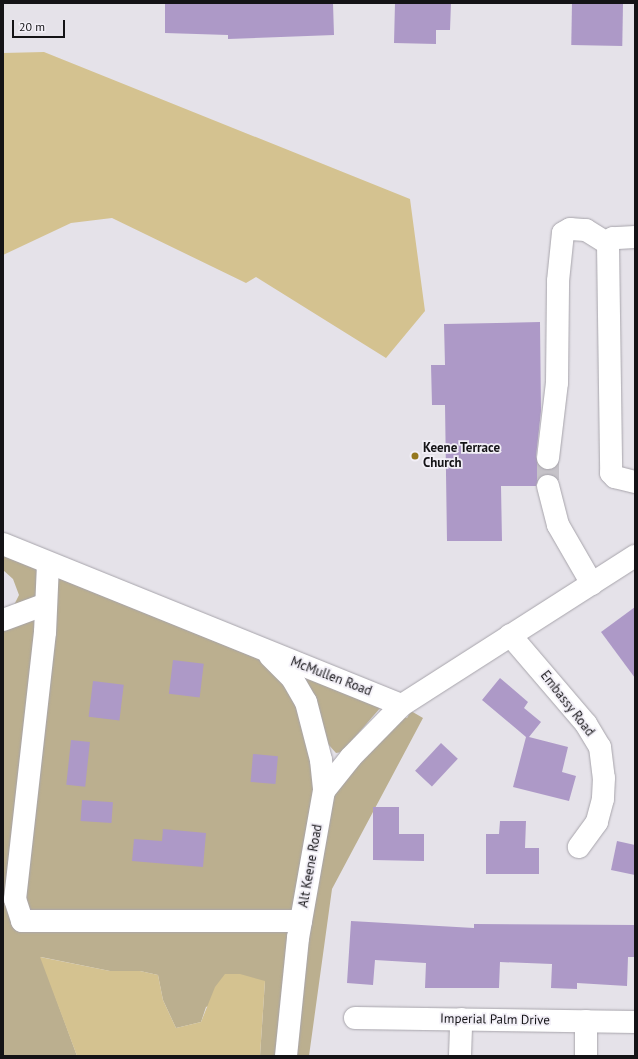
<!DOCTYPE html>
<style>
body{margin:0}
#map{position:relative;width:638px;height:1059px;overflow:hidden;background:#e5e2e9;font-family:"PT Sans",sans-serif}
div>[style]{position:absolute}
.green>*{inset:0;background:#bbaf8f}
.water>*{inset:0;background:#d4c290}
.building>*{inset:0;background:#ad99c7;transform-origin:0 0}
.minor-tunnel>*{height:22px;margin-top:-11px;transform-origin:0;background:repeating-linear-gradient(90deg,#c6c3c9 0 22px,transparent 0 33px)}
.roads{filter:drop-shadow(0 0 1px #a7a4ab) drop-shadow(0 0 1px #a7a4ab)}
.minor>*{height:22px;margin:-11px;padding:0 11px;transform-origin:11px;border-radius:11px;background:#fff}
.dots>*{width:11px;height:11px;translate:-50% -50%;box-sizing:border-box;border:2px solid #f2eff7;border-radius:50%}
span{translate:-50% -50%;white-space:nowrap;text-align:center;line-height:1.15;-webkit-text-stroke:3.5px #f2eff7;paint-order:stroke}
.poi-label{font-size:13px;color:#141316;font-weight:700}
.left{translate:0 -50%;text-align:left}
.street-label{font-size:13px;color:#141316}
.frame{position:absolute;inset:0;border:4px solid #141316;pointer-events:none}
.scale{position:absolute;left:12px;top:20px;width:53px;height:18px;box-sizing:border-box;border:2px solid #141316;border-top:0;padding-left:5px;font-size:12px;line-height:14px;white-space:nowrap;color:#141316;-webkit-text-stroke:3px #f2eff7;paint-order:stroke}
</style>
<div id="map">
<div class="green">
<i style="clip-path:polygon(3px 555px,261px 660px,285px 685px,298px 707px,307px 732px,314px 791px,276px 1056px,260px 1056px,265px 981px,206px 1007px,201px 1022px,176px 1028px,163px 1000px,158px 975px,140px 971px,110px 971px,41px 957px,77px 1056px,3px 1056px,3px 609px,13px 607px,19px 595px,13px 579px,3px 570px)"></i>
<i style="clip-path:polygon(303px 675px,381px 707px,342px 752px,336px 753px,328px 744px)"></i>
<i style="clip-path:polygon(411px 711px,423px 718px,332px 889px,309px 1056px,295px 1056px,307px 939px,333px 795px,357px 765px,404px 717px,407px 718px)"></i>
</div>
<div class="water">
<i style="clip-path:polygon(44px 52px,410px 199px,425px 311px,386px 358px,256px 277px,246px 283px,112px 218px,71px 223px,3px 255px,3px 53px)"></i>
<i style="clip-path:polygon(40px 957px,110px 971px,140px 971px,158px 975px,163px 1000px,176px 1028px,201px 1022px,215px 987px,225px 974px,240px 974px,265px 981px,260px 1056px,77px 1056px)"></i>
</div>
<div class="building">
<i style="clip-path:polygon(165px 3px,333px 3px,334px 35px,228px 39px,228px 35px,165px 33px)"></i>
<i style="clip-path:polygon(395px 3px,451px 3px,450px 30px,436px 30px,436px 44px,394px 43px)"></i>
<i style="left:572px;top:3px;width:51px;height:42px;rotate:1deg"></i>
<i style="clip-path:polygon(540px 322px,541px 411px,536px 457px,541px 468px,547px 470px,555px 468px,555px 476px,545px 474px,539px 477px,536px 486px,501px 486px,502px 541px,447px 541px,445px 405px,432px 405px,431px 365px,445px 365px,444px 324px)"></i>
<i style="clip-path:polygon(635px 607px,635px 678px,601px 632px)"></i>
<i style="left:173px;top:660px;width:31px;height:34px;rotate:7deg"></i>
<i style="clip-path:polygon(500px 678px,528px 702px,524px 708px,541px 722px,529px 737px,568px 747px,562px 772px,576px 776px,569px 801px,513px 787px,526px 737px,482px 700px)"></i>
<i style="left:93px;top:681px;width:31px;height:36px;rotate:7deg"></i>
<i style="left:71px;top:740px;width:19px;height:45px;rotate:6deg"></i>
<i style="left:441px;top:743px;width:23px;height:38px;rotate:43deg"></i>
<i style="left:253px;top:754px;width:25px;height:28px;rotate:5deg"></i>
<i style="left:82px;top:800px;width:31px;height:21px;rotate:4deg"></i>
<i style="clip-path:polygon(373px 807px,399px 807px,399px 834px,424px 834px,424px 861px,373px 860px)"></i>
<i style="clip-path:polygon(500px 821px,526px 821px,525px 848px,539px 848px,539px 874px,486px 874px,486px 834px,499px 834px)"></i>
<i style="clip-path:polygon(163px 829px,206px 833px,203px 867px,132px 861px,134px 839px,162px 841px)"></i>
<i style="clip-path:polygon(617px 841px,635px 845px,635px 875px,611px 870px)"></i>
<i style="clip-path:polygon(351px 921px,474px 928px,474px 924px,635px 925px,635px 957px,628px 957px,627px 986px,577px 983px,577px 989px,551px 988px,552px 964px,500px 962px,499px 988px,425px 988px,426px 963px,375px 960px,373px 985px,347px 983px)"></i>
</div>
<div class="minor-tunnel">
<i style="left:548px;top:458px;width:28px;rotate:90deg"></i>
</div>
<div class="roads">
<div class="minor">
<i style="left:635px;top:237px;width:22px;rotate:177deg"></i>
<i style="left:613px;top:238px;width:8px;rotate:130deg"></i>
<i style="left:608px;top:244px;width:229px;rotate:89.2deg"></i>
<i style="left:611px;top:473px;width:6px;rotate:45deg"></i>
<i style="left:615px;top:477px;width:21px;rotate:14deg"></i>
<i style="left:548px;top:458px;width:76px;rotate:-83.2deg"></i>
<i style="left:557px;top:383px;width:102px;rotate:-89.4deg"></i>
<i style="left:558px;top:281px;width:48px;rotate:-84.1deg"></i>
<i style="left:563px;top:233px;width:8px;rotate:-30deg"></i>
<i style="left:570px;top:229px;width:16px;rotate:4deg"></i>
<i style="left:586px;top:230px;width:26px;rotate:32deg"></i>
<i style="left:548px;top:486px;width:40px;rotate:75.6deg"></i>
<i style="left:558px;top:525px;width:68px;rotate:60deg"></i>
<i style="left:3px;top:544px;width:430px;rotate:22deg"></i>
<i style="left:48px;top:564px;width:68px;rotate:92.5deg"></i>
<i style="left:45px;top:632px;width:269px;rotate:96.4deg"></i>
<i style="left:15px;top:899px;width:23px;rotate:72deg"></i>
<i style="left:22px;top:921px;width:279px"></i>
<i style="left:3px;top:620px;width:46px;rotate:-20.4deg"></i>
<i style="left:510px;top:635px;width:117px;rotate:49.5deg"></i>
<i style="left:586px;top:724px;width:27px;rotate:59deg"></i>
<i style="left:600px;top:747px;width:31px;rotate:83deg"></i>
<i style="left:604px;top:778px;width:21px;rotate:93deg"></i>
<i style="left:603px;top:799px;width:24px;rotate:105deg"></i>
<i style="left:597px;top:822px;width:31px;rotate:126deg"></i>
<i style="left:270px;top:656px;width:31px;rotate:45deg"></i>
<i style="left:292px;top:678px;width:28px;rotate:60deg"></i>
<i style="left:306px;top:702px;width:60px;rotate:75.5deg"></i>
<i style="left:321px;top:760px;width:31px;rotate:84deg"></i>
<i style="left:355px;top:1018px;width:280px;rotate:0.8deg"></i>
<i style="left:586px;top:1021px;width:35px;rotate:90deg"></i>
<i style="left:286px;top:1056px;width:119px;rotate:-84.2deg"></i>
<i style="left:298px;top:938px;width:149px;rotate:-80deg"></i>
<i style="left:324px;top:791px;width:43px;rotate:-51.5deg"></i>
<i style="left:351px;top:757px;width:73px;rotate:-45.6deg"></i>
<i style="left:402px;top:705px;width:277px;rotate:-32.6deg"></i>
<i style="left:460px;top:1056px;width:37px;rotate:-88deg"></i>
</div>
</div>
<div class="dots">
<i style="left:415px;top:456px;background:#957820"></i>
</div>
<div class="poi-label">
<span class="left" style="left:423px;top:456px">Keene Terrace<br>Church</span>
</div>
<div class="street-label">
<span style="left:331px;top:677px;rotate:21deg">McMullen Road</span>
<span style="left:567px;top:704px;rotate:52deg">Embassy Road</span>
<span style="left:311px;top:866px;rotate:-80deg">Alt Keene Road</span>
<span style="left:495px;top:1020px;rotate:1deg">Imperial Palm Drive</span>
</div>
<div class="frame"></div>
<div class="scale">20 m</div>
</div>
